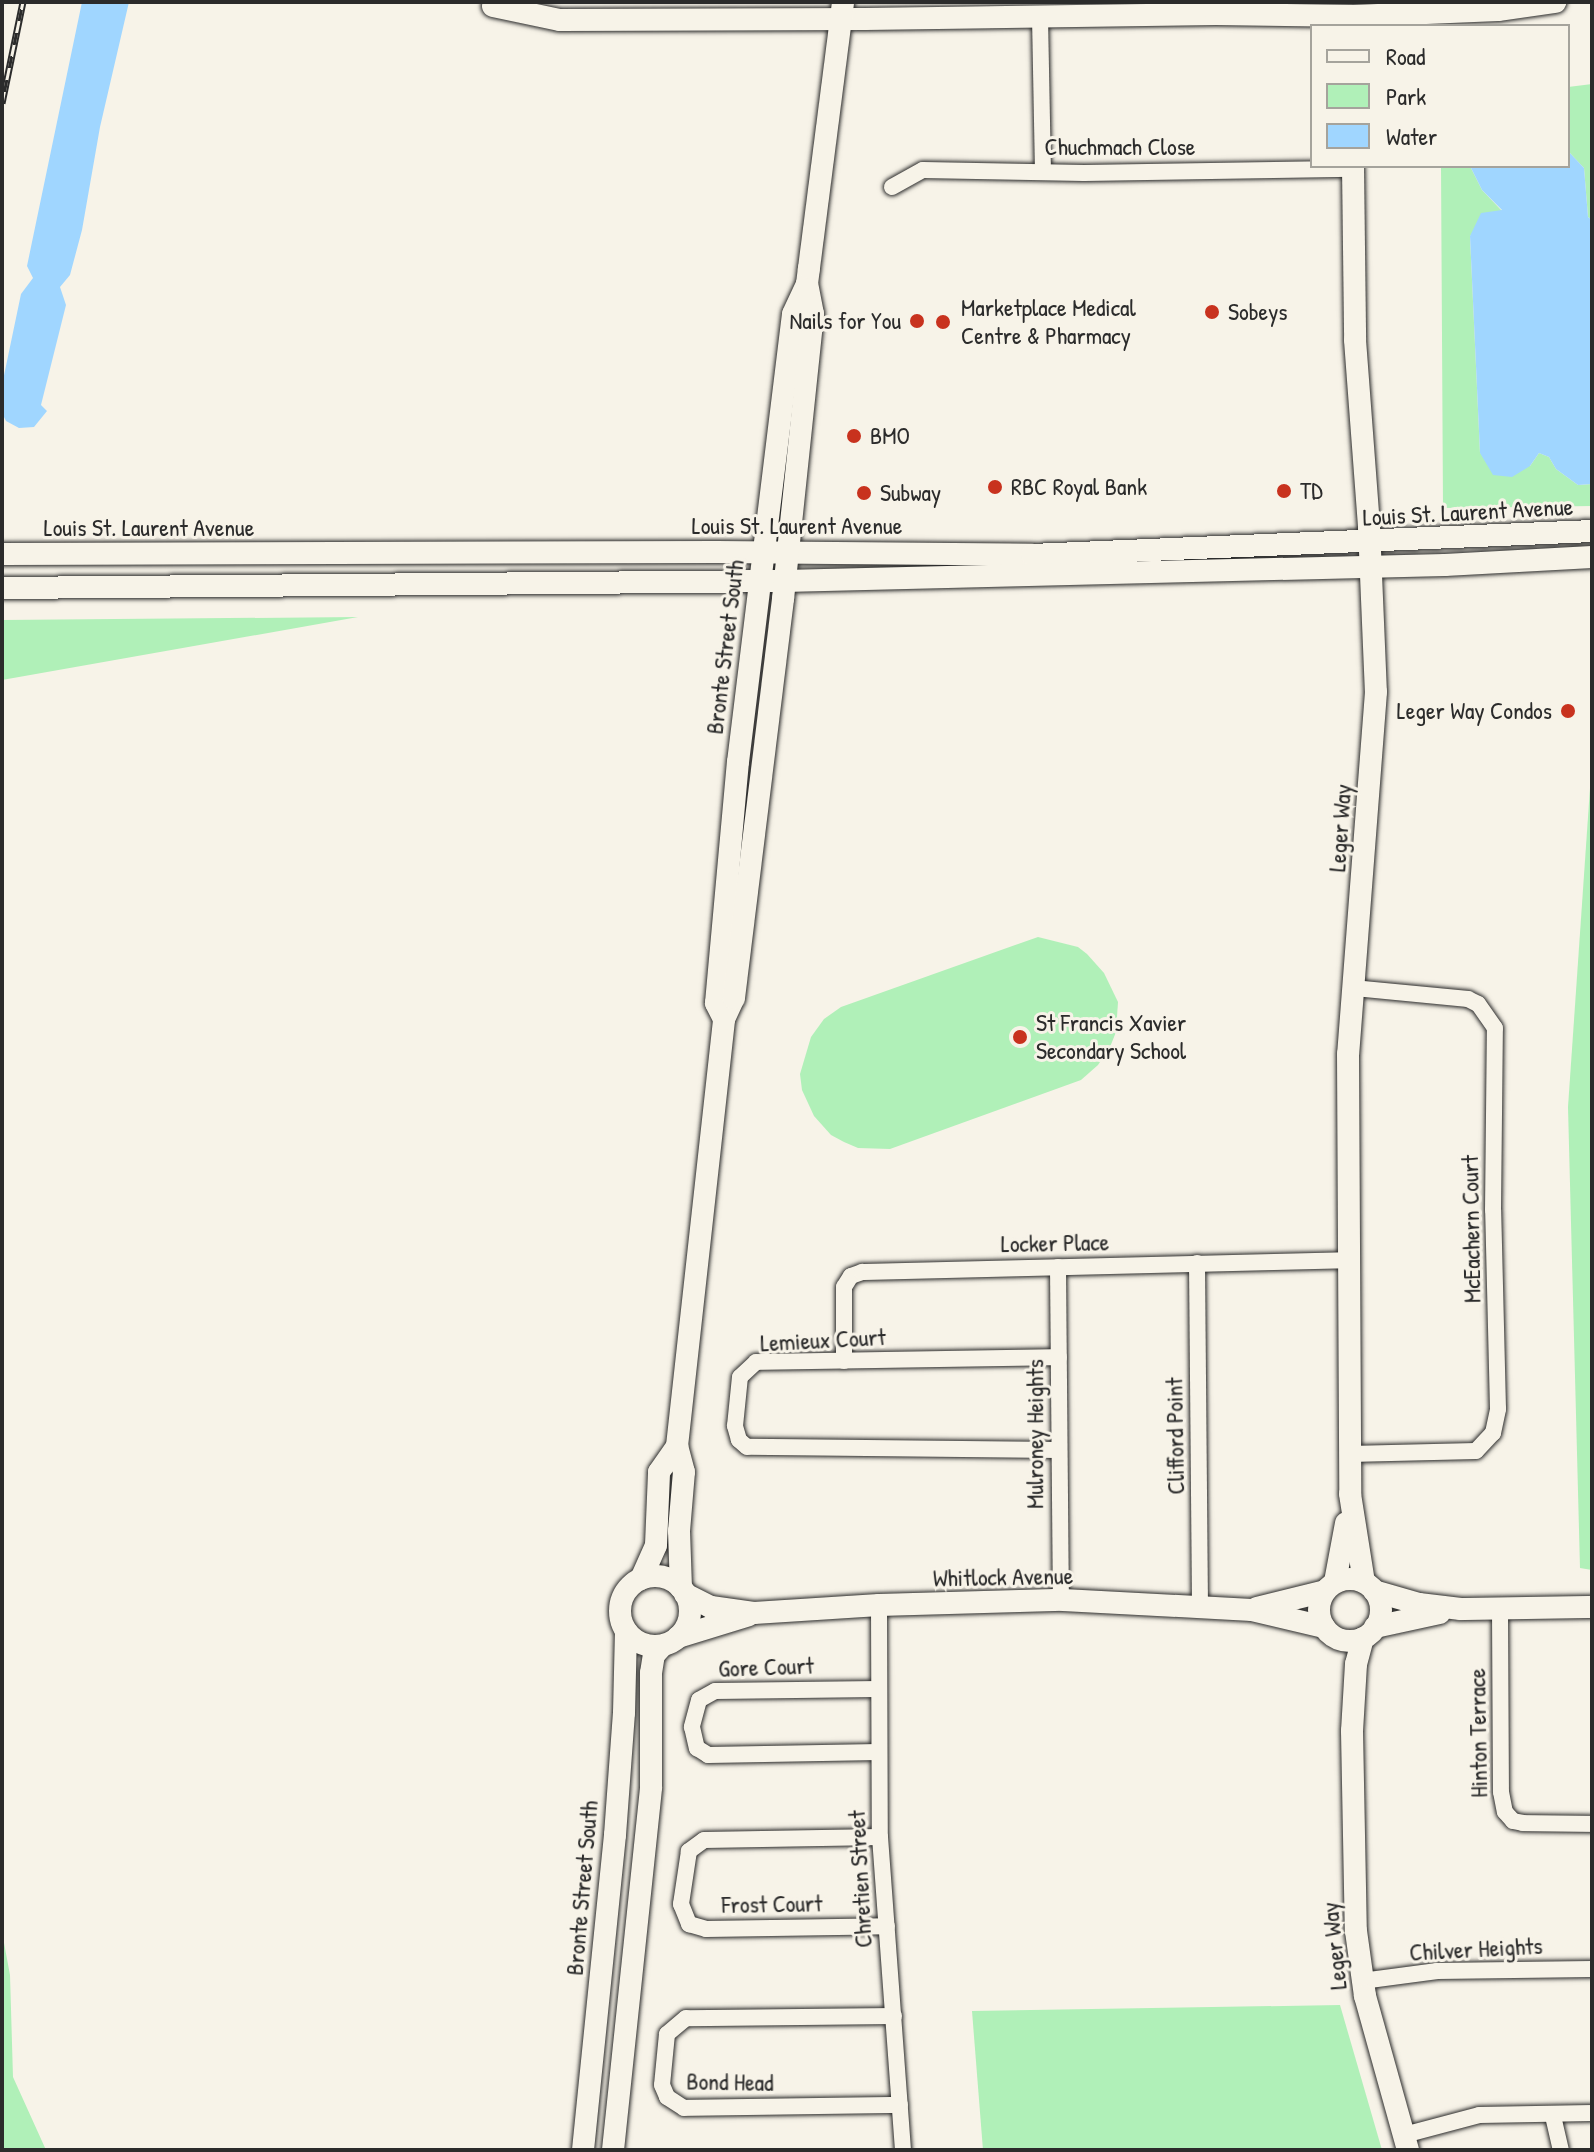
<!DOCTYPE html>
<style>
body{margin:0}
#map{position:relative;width:1594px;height:2152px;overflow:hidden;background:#f7f3e8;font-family:"Patrick Hand",sans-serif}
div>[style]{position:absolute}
.green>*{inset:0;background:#b0f0b8}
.water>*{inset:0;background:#a0d6ff}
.roads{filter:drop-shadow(0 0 2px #2b2b2b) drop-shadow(0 0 2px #2b2b2b)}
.street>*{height:16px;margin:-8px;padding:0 8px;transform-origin:8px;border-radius:8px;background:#f7f3e8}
.secondary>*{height:22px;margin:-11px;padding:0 11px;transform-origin:11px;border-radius:11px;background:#f7f3e8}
.secondary>.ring{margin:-11px;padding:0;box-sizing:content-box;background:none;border:22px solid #f7f3e8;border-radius:50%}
.rail>*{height:7px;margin-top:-3.5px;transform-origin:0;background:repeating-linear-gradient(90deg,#f7f3e8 0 12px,#2b2b2b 0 24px);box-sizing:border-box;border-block:2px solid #2b2b2b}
.dots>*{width:22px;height:22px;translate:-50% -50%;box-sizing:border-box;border:4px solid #f7f3e8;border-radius:50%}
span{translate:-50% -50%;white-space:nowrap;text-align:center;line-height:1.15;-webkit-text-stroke:6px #f7f3e8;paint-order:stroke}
.street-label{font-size:24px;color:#2b2b2b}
.poi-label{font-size:24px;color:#2b2b2b}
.left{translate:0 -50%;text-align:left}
.right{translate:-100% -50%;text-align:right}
.frame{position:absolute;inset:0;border:4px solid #2b2b2b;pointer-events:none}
.legend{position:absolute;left:1310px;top:24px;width:260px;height:144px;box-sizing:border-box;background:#f7f3e8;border:2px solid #a5a39c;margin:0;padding:10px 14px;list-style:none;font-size:24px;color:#2b2b2b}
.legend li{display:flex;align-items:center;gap:16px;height:40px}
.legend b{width:40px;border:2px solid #a5a39c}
</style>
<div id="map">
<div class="green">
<i style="clip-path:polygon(1592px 84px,1592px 220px,1588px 217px,1584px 168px,1568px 151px,1568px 87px)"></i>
<i style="clip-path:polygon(1441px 166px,1470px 166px,1482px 190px,1502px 211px,1470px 236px,1480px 453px,1530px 466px,1539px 453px,1549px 457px,1556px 469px,1578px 485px,1592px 484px,1592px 506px,1443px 508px)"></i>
<i style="clip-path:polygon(358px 617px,2px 680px,2px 620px)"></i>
<i style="clip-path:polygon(1592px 759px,1592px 1570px,1580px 1568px,1568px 1107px)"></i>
<i style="clip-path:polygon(1038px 937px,1078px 947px,1087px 954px,1104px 973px,1118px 1002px,1116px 1032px,1110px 1047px,1098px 1065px,1081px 1080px,890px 1149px,858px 1148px,844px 1142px,831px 1135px,814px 1116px,802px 1090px,800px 1074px,811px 1037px,824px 1019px,841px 1007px)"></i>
<i style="clip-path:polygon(2px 1932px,10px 1975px,13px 2077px,46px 2150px,2px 2150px)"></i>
<i style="clip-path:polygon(1340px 2005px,1382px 2150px,983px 2150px,972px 2011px)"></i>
</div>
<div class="water">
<i style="clip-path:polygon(82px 2px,129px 2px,100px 127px,82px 230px,70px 275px,60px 287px,66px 305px,41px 405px,47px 411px,34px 427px,19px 428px,6px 421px,2px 413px,2px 385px,21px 294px,33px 278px,27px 266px)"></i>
<i style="clip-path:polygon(1568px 151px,1584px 168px,1588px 217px,1592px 220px,1592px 484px,1578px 485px,1556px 469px,1549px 457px,1539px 453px,1530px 466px,1512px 477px,1493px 475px,1480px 453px,1470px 236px,1481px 213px,1502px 210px,1482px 190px,1470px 166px,1568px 166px)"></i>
</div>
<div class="roads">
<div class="street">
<i style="left:1040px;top:17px;width:155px;rotate:88.9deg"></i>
<i style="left:892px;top:187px;width:35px;rotate:-29deg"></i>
<i style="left:923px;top:170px;width:161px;rotate:1.1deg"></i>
<i style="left:1084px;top:173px;width:269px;rotate:-0.9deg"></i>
<i style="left:1197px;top:1263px;width:344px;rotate:89.5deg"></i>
<i style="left:1058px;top:1267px;width:333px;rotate:89.5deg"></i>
<i style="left:844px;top:1361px;width:74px;rotate:-90deg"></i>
<i style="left:844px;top:1287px;width:13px;rotate:-58deg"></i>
<i style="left:851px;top:1276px;width:12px;rotate:-20deg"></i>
<i style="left:862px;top:1272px;width:486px;rotate:-1.4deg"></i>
<i style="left:1058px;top:1450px;width:311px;rotate:-179.4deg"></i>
<i style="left:747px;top:1447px;width:11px;rotate:-139deg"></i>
<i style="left:739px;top:1440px;width:15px;rotate:-106deg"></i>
<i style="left:735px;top:1426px;width:49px;rotate:-84.2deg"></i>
<i style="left:740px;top:1377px;width:22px;rotate:-43deg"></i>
<i style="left:756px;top:1362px;width:303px;rotate:-0.9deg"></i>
<i style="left:1349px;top:1454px;width:127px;rotate:-1.4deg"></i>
<i style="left:1476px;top:1451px;width:25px;rotate:-47deg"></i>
<i style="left:1493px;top:1433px;width:25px;rotate:-78deg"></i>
<i style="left:1498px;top:1409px;width:199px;rotate:-91.4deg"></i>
<i style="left:1493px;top:1210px;width:182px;rotate:-89.4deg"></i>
<i style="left:1495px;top:1028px;width:29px;rotate:-125deg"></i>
<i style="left:1478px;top:1004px;width:11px;rotate:-153deg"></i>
<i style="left:1468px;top:999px;width:116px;rotate:-174.5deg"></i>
<i style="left:879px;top:1605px;width:232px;rotate:89.8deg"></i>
<i style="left:880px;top:1837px;width:314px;rotate:85.8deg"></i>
<i style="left:1500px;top:1609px;width:183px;rotate:89.7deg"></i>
<i style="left:1501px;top:1792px;width:20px;rotate:79deg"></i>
<i style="left:1505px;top:1812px;width:12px;rotate:48deg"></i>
<i style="left:1513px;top:1821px;width:10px;rotate:11deg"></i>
<i style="left:1523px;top:1823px;width:69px;rotate:0.8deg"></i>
<i style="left:878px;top:1689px;width:163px;rotate:179.3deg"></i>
<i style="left:715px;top:1691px;width:18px;rotate:151deg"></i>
<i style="left:699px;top:1700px;width:28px;rotate:105deg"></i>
<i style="left:692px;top:1727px;width:22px;rotate:77deg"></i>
<i style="left:697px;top:1748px;width:13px;rotate:32deg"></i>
<i style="left:708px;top:1755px;width:171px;rotate:-1deg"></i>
<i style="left:880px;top:1837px;width:176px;rotate:179deg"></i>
<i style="left:704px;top:1840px;width:19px;rotate:144deg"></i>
<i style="left:689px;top:1851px;width:54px;rotate:98.6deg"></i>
<i style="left:681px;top:1904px;width:22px;rotate:68deg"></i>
<i style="left:689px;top:1924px;width:18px;rotate:16deg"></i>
<i style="left:706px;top:1929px;width:181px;rotate:-0.9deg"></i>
<i style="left:1362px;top:1981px;width:76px;rotate:-7.6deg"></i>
<i style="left:1437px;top:1971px;width:155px;rotate:-0.7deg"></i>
<i style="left:894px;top:2016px;width:208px;rotate:179.4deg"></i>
<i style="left:686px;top:2018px;width:25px;rotate:140deg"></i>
<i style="left:667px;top:2034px;width:51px;rotate:95.6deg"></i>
<i style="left:662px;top:2085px;width:13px;rotate:67deg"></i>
<i style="left:667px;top:2097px;width:20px;rotate:33deg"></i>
<i style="left:684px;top:2108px;width:216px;rotate:-0.8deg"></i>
<i style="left:1553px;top:2116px;width:35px;rotate:77deg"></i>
<i style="left:1404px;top:2135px;width:78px;rotate:-14.9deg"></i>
<i style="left:1479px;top:2115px;width:113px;rotate:-1deg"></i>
</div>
<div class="secondary">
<i style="left:493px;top:6px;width:68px;rotate:11.8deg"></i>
<i style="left:560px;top:20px;width:305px;rotate:-0.2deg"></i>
<i style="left:865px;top:19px;width:351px;rotate:-0.8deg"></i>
<i style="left:1216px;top:14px;width:138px;rotate:0.8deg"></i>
<i style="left:1354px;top:16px;width:144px;rotate:-2.4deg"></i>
<i style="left:1498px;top:10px;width:58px;rotate:-8deg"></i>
<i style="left:1353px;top:166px;width:174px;rotate:89.3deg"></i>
<i style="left:1355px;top:340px;width:188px;rotate:85.7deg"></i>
<i style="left:1369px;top:527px;width:165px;rotate:87.6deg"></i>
<i style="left:1376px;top:692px;width:363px;rotate:94.4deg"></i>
<i style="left:1348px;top:1054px;width:440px;rotate:89.7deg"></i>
<i style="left:1350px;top:1494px;width:89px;rotate:81deg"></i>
<i style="left:2px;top:554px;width:715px;rotate:-0.16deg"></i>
<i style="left:717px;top:552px;width:315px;rotate:0.5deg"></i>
<i style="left:1032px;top:555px;width:561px;rotate:-2.45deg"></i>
<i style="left:2px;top:588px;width:782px;rotate:-0.51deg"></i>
<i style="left:784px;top:581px;width:661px;rotate:-1.39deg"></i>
<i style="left:1445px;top:565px;width:147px;rotate:-3.1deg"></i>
<i style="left:724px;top:1019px;width:18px;rotate:-117deg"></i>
<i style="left:716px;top:1003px;width:242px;rotate:-84.8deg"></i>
<i style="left:738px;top:762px;width:451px;rotate:-83deg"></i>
<i style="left:793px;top:314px;width:33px;rotate:-65deg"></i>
<i class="ring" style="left:620px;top:1576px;width:48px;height:48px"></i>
<i style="left:641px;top:1579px;width:37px;rotate:-66deg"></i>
<i style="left:656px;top:1545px;width:73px;rotate:-87.6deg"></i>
<i style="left:659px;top:1472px;width:32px;rotate:-55deg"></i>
<i class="ring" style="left:1319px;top:1579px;width:40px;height:40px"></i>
<i style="left:1335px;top:1582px;width:60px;rotate:-79.4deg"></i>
<i style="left:681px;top:1588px;width:57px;rotate:-92deg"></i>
<i style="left:679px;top:1531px;width:59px;rotate:-85.2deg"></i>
<i style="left:684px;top:1472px;width:27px;rotate:-105deg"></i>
<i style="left:677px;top:1446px;width:430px;rotate:-83.7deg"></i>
<i style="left:724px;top:1019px;width:23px;rotate:-65deg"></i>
<i style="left:734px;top:998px;width:402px;rotate:-83deg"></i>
<i style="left:783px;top:599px;width:287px;rotate:-84deg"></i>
<i style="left:813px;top:314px;width:31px;rotate:-101deg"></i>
<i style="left:807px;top:284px;width:16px;rotate:-83deg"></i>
<i style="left:809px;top:268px;width:268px;rotate:-82.7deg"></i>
<i style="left:1374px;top:1591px;width:47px;rotate:16.1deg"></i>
<i style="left:1419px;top:1604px;width:42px;rotate:6.8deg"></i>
<i style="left:1461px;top:1609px;width:131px;rotate:-0.9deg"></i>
<i style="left:685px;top:1594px;width:29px;rotate:27deg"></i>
<i style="left:711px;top:1607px;width:43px;rotate:7.9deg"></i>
<i style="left:754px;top:1613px;width:125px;rotate:-3.7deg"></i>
<i style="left:879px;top:1605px;width:184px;rotate:-1.6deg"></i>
<i style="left:1063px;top:1600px;width:189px;rotate:3deg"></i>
<i style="left:1252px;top:1610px;width:74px;rotate:13.3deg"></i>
<i style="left:1257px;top:1608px;width:70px;rotate:-14deg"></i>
<i style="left:1375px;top:1627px;width:66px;rotate:-12.2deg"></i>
<i style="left:678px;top:1637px;width:74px;rotate:-17.2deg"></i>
<i style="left:1363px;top:1638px;width:27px;rotate:105deg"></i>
<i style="left:1356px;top:1664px;width:67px;rotate:93.4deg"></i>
<i style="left:1352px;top:1731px;width:200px;rotate:88.9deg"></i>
<i style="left:1356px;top:1931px;width:66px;rotate:82.1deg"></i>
<i style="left:1365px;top:1996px;width:160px;rotate:74.4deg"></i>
<i style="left:583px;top:2150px;width:317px;rotate:-84.2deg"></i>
<i style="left:615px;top:1835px;width:122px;rotate:-85.8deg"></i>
<i style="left:624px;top:1713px;width:82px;rotate:-88.6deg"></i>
<i style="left:613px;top:2150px;width:365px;rotate:-84deg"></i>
<i style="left:651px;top:1787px;width:114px;rotate:-90deg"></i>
<i style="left:651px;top:1673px;width:18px;rotate:-81deg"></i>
<i style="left:654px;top:1655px;width:12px;rotate:-48deg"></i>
</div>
</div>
<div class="rail">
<i style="left:2px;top:103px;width:103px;rotate:-78.3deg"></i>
</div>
<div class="dots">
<i style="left:1212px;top:312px;background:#c8321e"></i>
<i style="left:917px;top:321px;background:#c8321e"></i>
<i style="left:943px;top:322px;background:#c8321e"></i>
<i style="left:854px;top:436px;background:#c8321e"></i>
<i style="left:995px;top:487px;background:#c8321e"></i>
<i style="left:1284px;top:491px;background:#c8321e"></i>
<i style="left:864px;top:493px;background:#c8321e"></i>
<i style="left:1568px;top:711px;background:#c8321e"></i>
<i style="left:1020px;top:1037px;background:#c8321e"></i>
</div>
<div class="street-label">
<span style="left:1120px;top:147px">Chuchmach Close</span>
<span style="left:1468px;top:512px;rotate:-3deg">Louis St. Laurent Avenue</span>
<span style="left:797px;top:526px">Louis St. Laurent Avenue</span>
<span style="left:149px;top:528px">Louis St. Laurent Avenue</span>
<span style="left:725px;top:647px;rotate:-83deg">Bronte Street South</span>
<span style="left:1340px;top:828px;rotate:-86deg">Leger Way</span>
<span style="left:1471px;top:1229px;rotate:-91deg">McEachern Court</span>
<span style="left:1055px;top:1243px;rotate:-1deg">Locker Place</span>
<span style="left:823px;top:1340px;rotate:-3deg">Lemieux Court</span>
<span style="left:1035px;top:1434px;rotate:-90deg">Mulroney Heights</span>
<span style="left:1175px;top:1436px;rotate:-91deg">Clifford Point</span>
<span style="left:1003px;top:1577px;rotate:-1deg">Whitlock Avenue</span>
<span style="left:766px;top:1667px;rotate:-2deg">Gore Court</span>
<span style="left:1478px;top:1733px;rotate:-91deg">Hinton Terrace</span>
<span style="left:860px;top:1879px;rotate:-93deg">Chretien Street</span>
<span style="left:582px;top:1888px;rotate:-85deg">Bronte Street South</span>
<span style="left:772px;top:1904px;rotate:-1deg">Frost Court</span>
<span style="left:1334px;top:1946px;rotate:-96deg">Leger Way</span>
<span style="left:1476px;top:1949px;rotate:-3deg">Chilver Heights</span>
<span style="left:730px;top:2082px;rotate:1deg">Bond Head</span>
</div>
<div class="poi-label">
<span class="left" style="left:961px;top:322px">Marketplace Medical<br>Centre &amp; Pharmacy</span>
<span class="left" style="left:1228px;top:312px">Sobeys</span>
<span class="right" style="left:901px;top:321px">Nails for You</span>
<span class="left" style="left:870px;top:436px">BMO</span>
<span class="left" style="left:1011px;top:487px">RBC Royal Bank</span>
<span class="left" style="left:1300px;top:491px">TD</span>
<span class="left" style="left:880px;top:493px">Subway</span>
<span class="right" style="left:1552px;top:711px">Leger Way Condos</span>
<span class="left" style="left:1036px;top:1037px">St Francis Xavier<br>Secondary School</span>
</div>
<div class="frame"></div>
<ul class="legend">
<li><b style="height:10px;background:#f7f3e8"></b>Road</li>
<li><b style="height:22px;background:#b0f0b8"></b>Park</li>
<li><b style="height:22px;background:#a0d6ff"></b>Water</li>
</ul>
</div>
